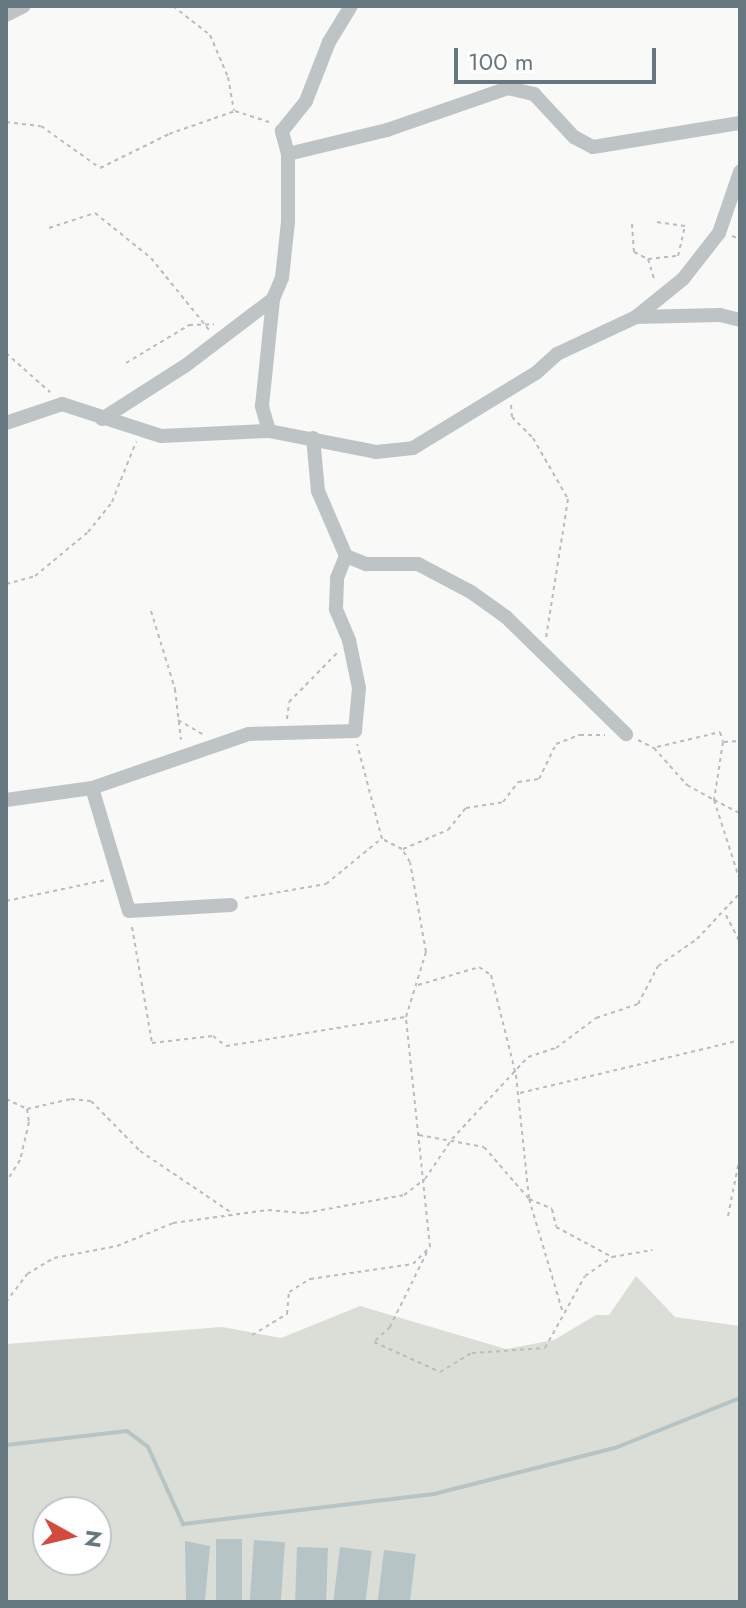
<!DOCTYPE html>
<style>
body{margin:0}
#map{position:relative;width:746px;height:1608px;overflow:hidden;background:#f9f9f7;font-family:Jost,sans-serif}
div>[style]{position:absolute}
.green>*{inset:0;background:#daded7}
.water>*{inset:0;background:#b6c4c5;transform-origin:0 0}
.stream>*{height:4px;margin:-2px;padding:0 2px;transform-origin:2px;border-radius:2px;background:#b6c4c5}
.path>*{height:2px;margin-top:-1px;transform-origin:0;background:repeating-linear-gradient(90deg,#b9bdbf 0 4px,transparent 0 8px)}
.street>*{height:14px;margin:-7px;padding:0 7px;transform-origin:7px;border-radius:7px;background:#bec4c6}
span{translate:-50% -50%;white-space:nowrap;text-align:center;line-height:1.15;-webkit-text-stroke:8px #fff;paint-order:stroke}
.frame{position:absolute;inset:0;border:8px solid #66787f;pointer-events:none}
.north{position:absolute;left:32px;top:1496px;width:80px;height:80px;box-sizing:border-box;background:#fff;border:2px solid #c2c9cc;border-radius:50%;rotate:98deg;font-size:22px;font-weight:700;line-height:32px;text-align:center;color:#66787f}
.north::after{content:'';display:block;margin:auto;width:28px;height:36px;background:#d44b3d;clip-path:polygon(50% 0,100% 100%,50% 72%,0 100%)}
.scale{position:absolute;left:454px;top:48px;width:202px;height:36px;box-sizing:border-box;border:4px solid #66787f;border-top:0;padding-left:10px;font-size:24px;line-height:28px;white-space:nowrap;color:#66787f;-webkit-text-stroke:6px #fff;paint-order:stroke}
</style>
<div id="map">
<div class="green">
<i style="clip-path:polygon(evenodd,636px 1276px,675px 1317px,740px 1326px,740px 1602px,6px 1602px,6px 1344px,222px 1327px,281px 1338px,360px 1306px,506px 1349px,554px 1340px,596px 1315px,609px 1315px,636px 1276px,48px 1512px,96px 1512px,96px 1560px,48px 1560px,48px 1512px)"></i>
</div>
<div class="water">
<i style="left:216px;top:1539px;width:26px;height:63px"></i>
<i style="left:254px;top:1540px;width:31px;height:62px;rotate:4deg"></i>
<i style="clip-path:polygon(185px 1541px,210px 1546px,205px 1601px,186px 1601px)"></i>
<i style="left:297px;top:1547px;width:31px;height:55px;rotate:2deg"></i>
<i style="left:340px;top:1547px;width:32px;height:55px;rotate:7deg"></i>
<i style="left:384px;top:1550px;width:32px;height:52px;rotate:7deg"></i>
</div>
<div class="stream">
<i style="left:6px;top:1445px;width:122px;rotate:-6.6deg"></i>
<i style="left:127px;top:1431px;width:26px;rotate:37deg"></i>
<i style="left:148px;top:1447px;width:85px;rotate:65.6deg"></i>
<i style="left:183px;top:1524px;width:253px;rotate:-6.8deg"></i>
<i style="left:434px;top:1494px;width:187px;rotate:-14.3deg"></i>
<i style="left:615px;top:1448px;width:135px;rotate:-21.8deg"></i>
</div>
<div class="path">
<i style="left:173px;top:6px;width:47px;rotate:38.1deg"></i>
<i style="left:210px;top:35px;width:46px;rotate:66.8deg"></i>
<i style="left:228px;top:77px;width:34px;rotate:80deg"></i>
<i style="left:6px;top:122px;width:35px;rotate:7deg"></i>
<i style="left:41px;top:126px;width:72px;rotate:35.4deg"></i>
<i style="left:100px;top:168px;width:77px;rotate:-26.2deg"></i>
<i style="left:169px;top:134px;width:70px;rotate:-19.2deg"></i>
<i style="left:235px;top:111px;width:39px;rotate:18deg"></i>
<i style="left:632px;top:224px;width:28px;rotate:86deg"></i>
<i style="left:634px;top:252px;width:16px;rotate:27deg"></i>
<i style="left:648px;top:259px;width:24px;rotate:73deg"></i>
<i style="left:49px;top:228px;width:48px;rotate:-18.1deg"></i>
<i style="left:95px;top:213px;width:72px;rotate:38.8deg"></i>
<i style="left:151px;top:258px;width:94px;rotate:51.1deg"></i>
<i style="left:732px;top:236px;width:9px;rotate:21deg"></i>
<i style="left:648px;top:259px;width:30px;rotate:-6deg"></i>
<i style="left:678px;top:256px;width:31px;rotate:-77deg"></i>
<i style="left:685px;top:226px;width:29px;rotate:-172deg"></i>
<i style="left:6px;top:353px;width:59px;rotate:41.6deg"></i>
<i style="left:126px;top:363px;width:74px;rotate:-31.1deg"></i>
<i style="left:189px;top:325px;width:25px;rotate:-2deg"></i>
<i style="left:511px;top:405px;width:12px;rotate:85deg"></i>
<i style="left:512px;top:417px;width:30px;rotate:45deg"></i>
<i style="left:533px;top:438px;width:70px;rotate:60.2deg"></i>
<i style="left:568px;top:499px;width:141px;rotate:99deg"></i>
<i style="left:6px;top:584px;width:30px;rotate:-15deg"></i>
<i style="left:35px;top:576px;width:69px;rotate:-39.7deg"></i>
<i style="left:88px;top:532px;width:38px;rotate:-51deg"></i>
<i style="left:112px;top:502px;width:65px;rotate:-68.2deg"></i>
<i style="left:151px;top:611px;width:82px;rotate:72.9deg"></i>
<i style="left:175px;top:689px;width:51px;rotate:83.3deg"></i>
<i style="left:287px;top:719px;width:17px;rotate:-83deg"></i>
<i style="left:289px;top:702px;width:69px;rotate:-45.6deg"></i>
<i style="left:178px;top:720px;width:30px;rotate:30deg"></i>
<i style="left:638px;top:740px;width:18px;rotate:27deg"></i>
<i style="left:654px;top:748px;width:50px;rotate:48.3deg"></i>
<i style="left:687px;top:785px;width:31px;rotate:29deg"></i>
<i style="left:714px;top:800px;width:85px;rotate:72.2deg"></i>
<i style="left:724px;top:742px;width:16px;rotate:-4deg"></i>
<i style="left:657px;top:747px;width:65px;rotate:-13.4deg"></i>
<i style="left:720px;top:732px;width:10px;rotate:73deg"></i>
<i style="left:723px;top:742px;width:59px;rotate:98.8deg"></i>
<i style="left:714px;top:800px;width:29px;rotate:27deg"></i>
<i style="left:403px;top:849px;width:49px;rotate:-22.9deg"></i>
<i style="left:448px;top:830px;width:28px;rotate:-51deg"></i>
<i style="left:466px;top:808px;width:37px;rotate:-9deg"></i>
<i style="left:503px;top:802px;width:25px;rotate:-53deg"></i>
<i style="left:518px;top:782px;width:21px;rotate:-8deg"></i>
<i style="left:539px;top:779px;width:39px;rotate:-64deg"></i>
<i style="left:556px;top:744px;width:26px;rotate:-21deg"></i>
<i style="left:580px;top:735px;width:25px"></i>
<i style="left:245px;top:898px;width:82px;rotate:-9.8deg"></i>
<i style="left:326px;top:884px;width:71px;rotate:-39.3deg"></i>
<i style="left:6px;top:901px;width:102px;rotate:-11.9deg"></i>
<i style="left:726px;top:915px;width:30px;rotate:63deg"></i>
<i style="left:132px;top:927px;width:118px;rotate:80.2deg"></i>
<i style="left:152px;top:1043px;width:61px;rotate:-6.5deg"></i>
<i style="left:213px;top:1036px;width:16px;rotate:38deg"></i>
<i style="left:226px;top:1046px;width:181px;rotate:-9.2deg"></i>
<i style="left:418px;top:985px;width:64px;rotate:-16.4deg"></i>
<i style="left:479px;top:967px;width:14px;rotate:34deg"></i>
<i style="left:491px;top:975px;width:103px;rotate:76deg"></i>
<i style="left:516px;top:1075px;width:125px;rotate:84deg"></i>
<i style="left:529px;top:1199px;width:116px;rotate:73.4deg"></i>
<i style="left:520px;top:1093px;width:226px;rotate:-13.5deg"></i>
<i style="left:6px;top:1099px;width:23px;rotate:25deg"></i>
<i style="left:27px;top:1109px;width:13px;rotate:81deg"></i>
<i style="left:29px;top:1122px;width:39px;rotate:103deg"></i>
<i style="left:20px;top:1160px;width:26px;rotate:122deg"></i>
<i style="left:27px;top:1109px;width:45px;rotate:-12.8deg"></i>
<i style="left:71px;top:1099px;width:20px;rotate:6deg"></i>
<i style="left:91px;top:1101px;width:70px;rotate:45.6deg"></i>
<i style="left:140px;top:1151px;width:111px;rotate:34deg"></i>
<i style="left:419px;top:1135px;width:66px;rotate:10.5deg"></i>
<i style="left:484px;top:1147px;width:69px;rotate:49.1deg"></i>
<i style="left:529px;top:1199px;width:25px;rotate:23deg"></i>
<i style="left:552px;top:1209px;width:18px;rotate:77deg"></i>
<i style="left:556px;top:1227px;width:64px;rotate:28.2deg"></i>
<i style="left:728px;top:1216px;width:61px;rotate:-78.7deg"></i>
<i style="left:427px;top:1252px;width:84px;rotate:116.3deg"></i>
<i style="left:390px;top:1327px;width:22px;rotate:137deg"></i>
<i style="left:374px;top:1342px;width:72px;rotate:24.4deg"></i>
<i style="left:440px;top:1372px;width:37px;rotate:-31deg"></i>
<i style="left:472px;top:1353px;width:73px;rotate:-3.9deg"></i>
<i style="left:545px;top:1348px;width:82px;rotate:-60.9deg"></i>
<i style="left:585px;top:1276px;width:33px;rotate:-35deg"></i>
<i style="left:612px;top:1257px;width:41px;rotate:-9.9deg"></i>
<i style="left:6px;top:1302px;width:35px;rotate:-53deg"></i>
<i style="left:27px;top:1274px;width:31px;rotate:-31deg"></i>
<i style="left:54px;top:1258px;width:64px;rotate:-10.8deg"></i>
<i style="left:117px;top:1246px;width:61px;rotate:-22.3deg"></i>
<i style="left:173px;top:1223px;width:96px;rotate:-7.8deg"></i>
<i style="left:268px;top:1210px;width:37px;rotate:5deg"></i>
<i style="left:305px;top:1213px;width:101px;rotate:-10.3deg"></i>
<i style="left:404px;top:1195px;width:26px;rotate:-37deg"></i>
<i style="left:425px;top:1179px;width:48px;rotate:-56deg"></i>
<i style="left:452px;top:1139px;width:112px;rotate:-47.2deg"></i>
<i style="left:528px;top:1057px;width:29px;rotate:-18deg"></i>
<i style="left:556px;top:1048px;width:50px;rotate:-36.9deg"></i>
<i style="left:596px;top:1018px;width:44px;rotate:-18.4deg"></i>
<i style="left:638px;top:1004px;width:43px;rotate:-62.2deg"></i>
<i style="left:658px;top:966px;width:47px;rotate:-34.7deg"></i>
<i style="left:697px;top:939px;width:63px;rotate:-46.9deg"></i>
<i style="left:252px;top:1335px;width:41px;rotate:-31deg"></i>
<i style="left:287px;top:1314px;width:22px;rotate:-85deg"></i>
<i style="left:289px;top:1292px;width:25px;rotate:-32deg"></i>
<i style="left:310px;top:1279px;width:104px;rotate:-8.3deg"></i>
<i style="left:413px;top:1264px;width:24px;rotate:-45deg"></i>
<i style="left:430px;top:1247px;width:231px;rotate:-96deg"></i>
<i style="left:406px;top:1017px;width:68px;rotate:-72.9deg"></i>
<i style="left:426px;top:952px;width:91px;rotate:-100.1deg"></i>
<i style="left:410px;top:862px;width:15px;rotate:-122deg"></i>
<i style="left:402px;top:849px;width:22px;rotate:-153deg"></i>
<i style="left:382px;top:839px;width:98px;rotate:-104.7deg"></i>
</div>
<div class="street">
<i style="left:6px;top:15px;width:20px;rotate:-27deg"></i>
<i style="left:288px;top:154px;width:102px;rotate:-13.6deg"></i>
<i style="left:387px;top:130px;width:128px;rotate:-19.1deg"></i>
<i style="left:508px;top:88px;width:27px;rotate:13deg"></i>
<i style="left:534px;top:94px;width:59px;rotate:47.1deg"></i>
<i style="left:574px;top:137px;width:21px;rotate:28deg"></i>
<i style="left:593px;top:147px;width:149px;rotate:-9.3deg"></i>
<i style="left:636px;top:317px;width:84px;rotate:-1.4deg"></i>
<i style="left:720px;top:315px;width:21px;rotate:14deg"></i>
<i style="left:102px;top:419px;width:98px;rotate:-32.6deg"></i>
<i style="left:185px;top:366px;width:111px;rotate:-37.3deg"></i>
<i style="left:273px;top:299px;width:23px;rotate:-67deg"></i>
<i style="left:282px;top:278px;width:56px;rotate:-83.9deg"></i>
<i style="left:288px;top:222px;width:68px;rotate:-90deg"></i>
<i style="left:288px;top:154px;width:24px;rotate:-105deg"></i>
<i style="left:282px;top:131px;width:38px;rotate:-51deg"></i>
<i style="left:306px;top:101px;width:63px;rotate:-68.7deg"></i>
<i style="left:329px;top:42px;width:42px;rotate:-58.6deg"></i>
<i style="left:6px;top:423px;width:59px;rotate:-18.7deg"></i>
<i style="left:62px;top:404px;width:104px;rotate:17.9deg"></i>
<i style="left:161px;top:436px;width:108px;rotate:-2.7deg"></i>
<i style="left:269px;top:431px;width:109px;rotate:11.1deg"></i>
<i style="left:376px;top:452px;width:37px;rotate:-6deg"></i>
<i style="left:413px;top:448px;width:144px;rotate:-31.4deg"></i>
<i style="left:536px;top:373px;width:28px;rotate:-42deg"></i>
<i style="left:557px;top:354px;width:87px;rotate:-25.1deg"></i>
<i style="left:636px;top:317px;width:60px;rotate:-39deg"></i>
<i style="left:683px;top:279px;width:58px;rotate:-52deg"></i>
<i style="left:719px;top:233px;width:65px;rotate:-71deg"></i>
<i style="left:269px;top:431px;width:26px;rotate:-106deg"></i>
<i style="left:262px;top:406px;width:108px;rotate:-84.1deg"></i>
<i style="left:313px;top:438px;width:53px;rotate:84.6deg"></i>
<i style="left:318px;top:491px;width:71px;rotate:66.7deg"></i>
<i style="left:346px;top:556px;width:22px;rotate:22deg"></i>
<i style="left:366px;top:564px;width:52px"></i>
<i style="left:418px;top:564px;width:60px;rotate:27.8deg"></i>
<i style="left:471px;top:592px;width:43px;rotate:35.5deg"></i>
<i style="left:506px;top:617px;width:168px;rotate:44.3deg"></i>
<i style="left:92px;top:788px;width:128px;rotate:73.3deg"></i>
<i style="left:129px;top:911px;width:102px;rotate:-3.4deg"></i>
<i style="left:6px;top:800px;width:87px;rotate:-7.9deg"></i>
<i style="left:92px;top:788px;width:166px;rotate:-19deg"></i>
<i style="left:249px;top:734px;width:106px;rotate:-1.6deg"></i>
<i style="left:355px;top:731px;width:43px;rotate:-84.7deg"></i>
<i style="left:359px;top:688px;width:49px;rotate:-101.8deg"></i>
<i style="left:349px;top:640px;width:34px;rotate:-113deg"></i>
<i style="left:336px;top:609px;width:31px;rotate:-88deg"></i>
<i style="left:337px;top:578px;width:24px;rotate:-68deg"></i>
</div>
<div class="frame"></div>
<div class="north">N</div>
<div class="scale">100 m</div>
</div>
